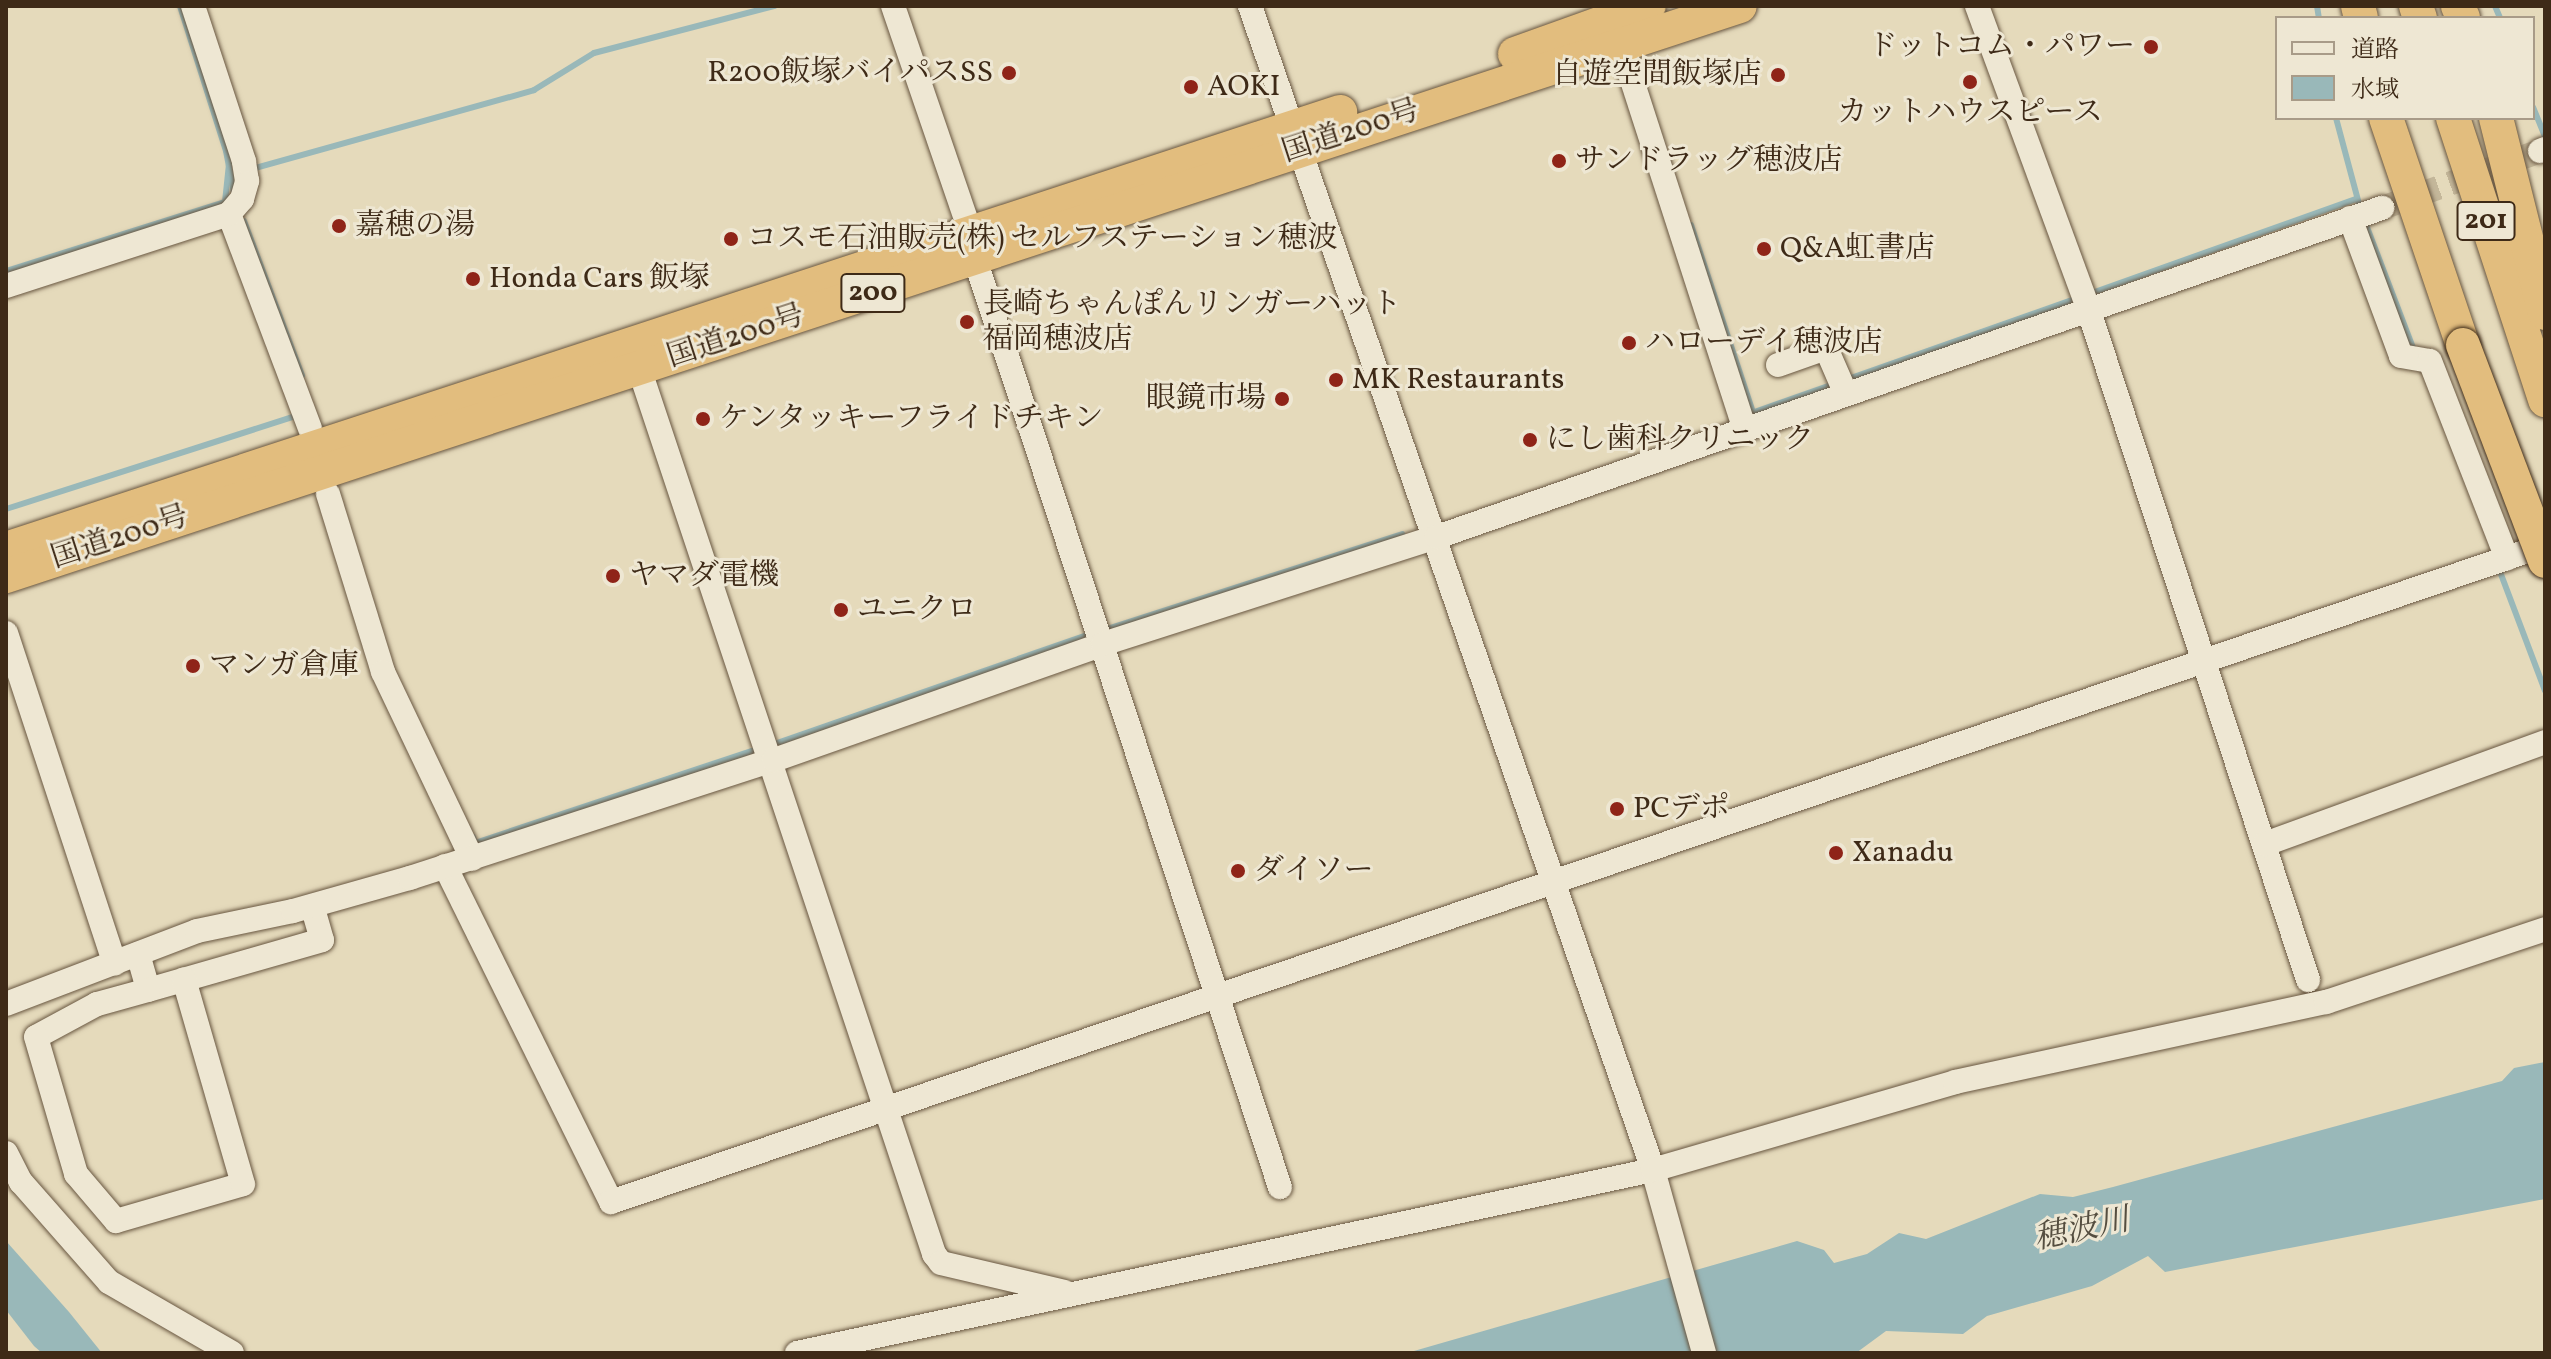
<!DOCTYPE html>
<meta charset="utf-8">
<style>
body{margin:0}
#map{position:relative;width:2551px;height:1359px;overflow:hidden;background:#e5dabb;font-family:Vollkorn,"Noto Serif JP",serif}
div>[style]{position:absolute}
.water>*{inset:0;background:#99b8b9}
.stream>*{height:6px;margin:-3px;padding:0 3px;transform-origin:3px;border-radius:3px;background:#99b8b9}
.minor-tunnel>*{height:24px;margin-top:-12px;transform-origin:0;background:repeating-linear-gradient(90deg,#c4b79a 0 24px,transparent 0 36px)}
.roads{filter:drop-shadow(0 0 2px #685640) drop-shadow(0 0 2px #685640)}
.minor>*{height:24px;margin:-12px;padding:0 12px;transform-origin:12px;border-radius:12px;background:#eee7d3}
.highway>*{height:34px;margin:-17px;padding:0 17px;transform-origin:17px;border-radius:17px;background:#e2bd7e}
.bridges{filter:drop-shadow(0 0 2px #3e2a17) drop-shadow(0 0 2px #3e2a17)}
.highway-bridge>*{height:34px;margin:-17px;padding:0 17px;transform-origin:17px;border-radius:17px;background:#e2bd7e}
.dots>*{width:22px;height:22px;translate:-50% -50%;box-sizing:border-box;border:4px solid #eee7d3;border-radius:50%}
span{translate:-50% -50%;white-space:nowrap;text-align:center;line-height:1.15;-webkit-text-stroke:6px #eee7d3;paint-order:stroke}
.shield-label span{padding:2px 6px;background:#eee7d3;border:2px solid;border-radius:6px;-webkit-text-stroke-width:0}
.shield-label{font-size:28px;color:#3e2a17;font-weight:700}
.poi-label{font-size:30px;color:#3e2a17}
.right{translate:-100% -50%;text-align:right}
.left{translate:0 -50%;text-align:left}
.street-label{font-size:30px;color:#3e2a17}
.water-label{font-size:32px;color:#554e40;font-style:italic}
.frame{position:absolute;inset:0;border:8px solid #3e2a17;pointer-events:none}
.legend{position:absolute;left:2275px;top:16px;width:260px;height:104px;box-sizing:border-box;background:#eee7d3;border:2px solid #a89b88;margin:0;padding:10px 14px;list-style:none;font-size:24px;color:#3e2a17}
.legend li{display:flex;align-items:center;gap:16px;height:40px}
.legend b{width:40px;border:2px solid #a89b88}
</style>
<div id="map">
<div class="water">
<i style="clip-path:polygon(2545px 1062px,2545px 1199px,2165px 1272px,2148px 1256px,2092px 1286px,1987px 1316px,1963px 1334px,1886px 1331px,1856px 1353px,1407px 1353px,1797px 1241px,1824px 1250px,1834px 1263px,1867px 1254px,1899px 1233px,1926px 1239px,2040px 1194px,2073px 1197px,2113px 1187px,2502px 1081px,2514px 1068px)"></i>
<i style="clip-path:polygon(6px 1241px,69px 1312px,102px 1353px,42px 1353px,34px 1346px,6px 1310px)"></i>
</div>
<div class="stream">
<i style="left:180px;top:6px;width:152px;rotate:72.4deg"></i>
<i style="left:226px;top:151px;width:43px;rotate:79.2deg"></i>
<i style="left:2317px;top:6px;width:12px;rotate:81deg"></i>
<i style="left:2495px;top:6px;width:13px;rotate:67deg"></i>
<i style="left:2533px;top:107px;width:32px;rotate:68deg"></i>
<i style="left:2336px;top:118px;width:96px;rotate:75deg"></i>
<i style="left:252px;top:169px;width:293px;rotate:-15.6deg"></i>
<i style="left:534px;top:90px;width:70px;rotate:-31.7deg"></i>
<i style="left:594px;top:53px;width:187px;rotate:-14.6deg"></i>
<i style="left:244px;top:221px;width:165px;rotate:69.4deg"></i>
<i style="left:2365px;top:222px;width:140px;rotate:69.1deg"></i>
<i style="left:1691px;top:225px;width:198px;rotate:71.7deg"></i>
<i style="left:6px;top:271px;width:230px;rotate:-17.5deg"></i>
<i style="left:225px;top:202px;width:38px;rotate:-84deg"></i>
<i style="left:2089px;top:294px;width:283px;rotate:-19.6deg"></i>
<i style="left:1848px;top:379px;width:244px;rotate:-19.4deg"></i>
<i style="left:1746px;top:415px;width:96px;rotate:-19.4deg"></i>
<i style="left:6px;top:509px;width:307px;rotate:-17.8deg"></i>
<i style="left:2499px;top:569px;width:130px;rotate:69.3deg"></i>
<i style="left:1110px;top:628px;width:307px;rotate:-17.8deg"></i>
<i style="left:777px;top:743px;width:329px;rotate:-19.2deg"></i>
<i style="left:473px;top:837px;width:6px;rotate:72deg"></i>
<i style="left:475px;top:843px;width:292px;rotate:-18.4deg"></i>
</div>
<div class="minor-tunnel">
<i style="left:2382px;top:208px;width:168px;rotate:-19.8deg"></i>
</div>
<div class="roads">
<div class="minor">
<i style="left:893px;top:6px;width:241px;rotate:71.1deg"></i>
<i style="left:1250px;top:6px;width:1232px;rotate:70.9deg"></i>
<i style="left:1653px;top:1170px;width:190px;rotate:74.4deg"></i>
<i style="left:1977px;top:6px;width:325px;rotate:69.8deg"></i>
<i style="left:2089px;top:311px;width:704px;rotate:71.87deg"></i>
<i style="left:1620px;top:43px;width:404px;rotate:72.1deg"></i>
<i style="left:2540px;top:151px;width:5px;rotate:-22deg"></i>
<i style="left:229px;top:214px;width:229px;rotate:69.3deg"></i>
<i style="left:2350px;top:218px;width:147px;rotate:69.7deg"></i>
<i style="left:2401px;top:356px;width:29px;rotate:10deg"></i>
<i style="left:2430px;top:361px;width:212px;rotate:68.7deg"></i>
<i style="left:975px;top:259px;width:977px;rotate:71.81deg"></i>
<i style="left:6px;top:286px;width:234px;rotate:-17.9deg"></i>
<i style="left:229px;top:214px;width:20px;rotate:-49deg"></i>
<i style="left:242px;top:199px;width:19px;rotate:-74deg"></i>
<i style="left:247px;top:181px;width:20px;rotate:-99deg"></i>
<i style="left:244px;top:161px;width:163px;rotate:-108.2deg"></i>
<i style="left:1778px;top:365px;width:51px;rotate:-19.5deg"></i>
<i style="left:1826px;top:348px;width:50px;rotate:66.5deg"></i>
<i style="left:639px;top:368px;width:934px;rotate:71.58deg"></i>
<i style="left:934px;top:1254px;width:11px;rotate:52deg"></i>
<i style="left:941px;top:1263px;width:127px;rotate:13.2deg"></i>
<i style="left:328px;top:494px;width:186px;rotate:72.8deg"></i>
<i style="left:383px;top:672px;width:207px;rotate:64.5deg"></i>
<i style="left:6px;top:633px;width:348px;rotate:71.8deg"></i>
<i style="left:2265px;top:844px;width:298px;rotate:-20deg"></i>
<i style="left:445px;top:866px;width:375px;rotate:63.7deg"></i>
<i style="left:611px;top:1202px;width:2043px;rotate:-18.76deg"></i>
<i style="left:138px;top:954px;width:37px;rotate:74deg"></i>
<i style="left:148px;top:990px;width:181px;rotate:-16deg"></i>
<i style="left:322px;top:940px;width:35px;rotate:-106deg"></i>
<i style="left:148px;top:990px;width:53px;rotate:164.6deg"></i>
<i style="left:97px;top:1004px;width:69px;rotate:151.6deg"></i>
<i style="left:36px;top:1037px;width:143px;rotate:73.7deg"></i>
<i style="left:76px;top:1174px;width:62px;rotate:49.6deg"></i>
<i style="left:116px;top:1221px;width:132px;rotate:-16.2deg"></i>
<i style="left:243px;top:1184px;width:213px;rotate:-106.1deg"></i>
<i style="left:6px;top:1004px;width:204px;rotate:-20.9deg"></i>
<i style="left:197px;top:931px;width:98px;rotate:-11.8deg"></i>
<i style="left:293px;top:911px;width:122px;rotate:-15.8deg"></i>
<i style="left:410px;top:878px;width:383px;rotate:-18deg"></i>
<i style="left:774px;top:760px;width:349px;rotate:-19.4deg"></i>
<i style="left:1103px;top:644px;width:351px;rotate:-17.8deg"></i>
<i style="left:1437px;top:537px;width:1001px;rotate:-19.2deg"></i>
<i style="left:6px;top:1153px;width:33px;rotate:63deg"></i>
<i style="left:21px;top:1182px;width:133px;rotate:48.7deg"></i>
<i style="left:109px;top:1282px;width:142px;rotate:30deg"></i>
<i style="left:797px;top:1353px;width:875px;rotate:-12.07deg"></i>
<i style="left:1653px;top:1170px;width:315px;rotate:-16.2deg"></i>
<i style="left:1955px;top:1082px;width:380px;rotate:-12.2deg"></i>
<i style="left:2326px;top:1002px;width:231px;rotate:-18.4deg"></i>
</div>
<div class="highway">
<i style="left:2358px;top:6px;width:12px;rotate:76deg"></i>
<i style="left:2416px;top:6px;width:13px;rotate:72deg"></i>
<i style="left:2458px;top:6px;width:13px;rotate:67deg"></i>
<i style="left:1515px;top:54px;width:142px;rotate:-19.7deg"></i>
<i style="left:2386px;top:118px;width:240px;rotate:71.3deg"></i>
<i style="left:2453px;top:118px;width:297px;rotate:71.9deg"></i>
<i style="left:2496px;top:118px;width:201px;rotate:75.9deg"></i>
<i style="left:6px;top:549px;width:1404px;rotate:-18.14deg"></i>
<i style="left:6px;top:576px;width:1825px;rotate:-18.2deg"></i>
</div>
</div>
<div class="bridges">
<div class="highway-bridge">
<i style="left:2463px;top:345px;width:231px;rotate:69.2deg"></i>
</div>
</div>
<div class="dots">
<i style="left:2151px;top:47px;background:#8f2418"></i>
<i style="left:1009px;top:73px;background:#8f2418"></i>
<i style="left:1778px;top:75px;background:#8f2418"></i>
<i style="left:1970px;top:82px;background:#8f2418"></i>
<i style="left:1191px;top:87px;background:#8f2418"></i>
<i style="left:1559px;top:161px;background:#8f2418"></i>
<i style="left:339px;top:226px;background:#8f2418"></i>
<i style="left:731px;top:239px;background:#8f2418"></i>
<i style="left:1764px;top:249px;background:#8f2418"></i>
<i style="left:473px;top:279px;background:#8f2418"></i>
<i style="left:967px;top:322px;background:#8f2418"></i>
<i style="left:1629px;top:343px;background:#8f2418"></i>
<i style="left:1336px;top:380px;background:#8f2418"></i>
<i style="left:1282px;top:399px;background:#8f2418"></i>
<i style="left:703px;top:419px;background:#8f2418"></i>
<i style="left:1530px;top:440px;background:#8f2418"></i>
<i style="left:613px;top:576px;background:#8f2418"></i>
<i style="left:841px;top:610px;background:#8f2418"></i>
<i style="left:193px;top:666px;background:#8f2418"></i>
<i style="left:1617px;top:809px;background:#8f2418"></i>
<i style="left:1836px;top:853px;background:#8f2418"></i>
<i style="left:1238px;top:871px;background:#8f2418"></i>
</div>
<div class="shield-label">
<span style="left:2486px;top:221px">201</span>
<span style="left:873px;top:293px">200</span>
</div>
<div class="poi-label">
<span class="right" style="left:2135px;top:47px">ドットコム・パワー</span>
<span class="right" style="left:993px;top:73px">R200飯塚バイパスSS</span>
<span class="right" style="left:1762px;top:75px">自遊空間飯塚店</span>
<span class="left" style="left:1207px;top:87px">AOKI</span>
<span style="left:1970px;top:113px">カットハウスピース</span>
<span class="left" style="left:1575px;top:161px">サンドラッグ穂波店</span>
<span class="left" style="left:355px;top:226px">嘉穂の湯</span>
<span class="left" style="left:747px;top:239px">コスモ石油販売(株) セルフステーション穂波</span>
<span class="left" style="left:1780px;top:249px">Q&amp;A虹書店</span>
<span class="left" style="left:489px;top:279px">Honda Cars 飯塚</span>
<span class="left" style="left:983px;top:322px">長崎ちゃんぽんリンガーハット<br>福岡穂波店</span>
<span class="left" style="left:1645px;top:343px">ハローデイ穂波店</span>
<span class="left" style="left:1352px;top:380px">MK Restaurants</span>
<span class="right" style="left:1266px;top:399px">眼鏡市場</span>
<span class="left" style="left:719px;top:419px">ケンタッキーフライドチキン</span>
<span class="left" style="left:1546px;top:440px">にし歯科クリニック</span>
<span class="left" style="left:629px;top:576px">ヤマダ電機</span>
<span class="left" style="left:857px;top:610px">ユニクロ</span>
<span class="left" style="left:209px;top:666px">マンガ倉庫</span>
<span class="left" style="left:1633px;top:809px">PCデポ</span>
<span class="left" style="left:1852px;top:853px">Xanadu</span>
<span class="left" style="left:1254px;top:871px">ダイソー</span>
</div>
<div class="street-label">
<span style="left:1351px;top:132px;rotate:-18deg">国道200号</span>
<span style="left:736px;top:337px;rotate:-18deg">国道200号</span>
<span style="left:120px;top:538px;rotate:-18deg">国道200号</span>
</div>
<div class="water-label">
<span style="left:2082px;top:1231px;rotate:-12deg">穂波川</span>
</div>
<div class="frame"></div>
<ul class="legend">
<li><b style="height:10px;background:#eee7d3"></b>道路</li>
<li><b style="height:22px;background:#99b8b9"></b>水域</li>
</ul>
</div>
